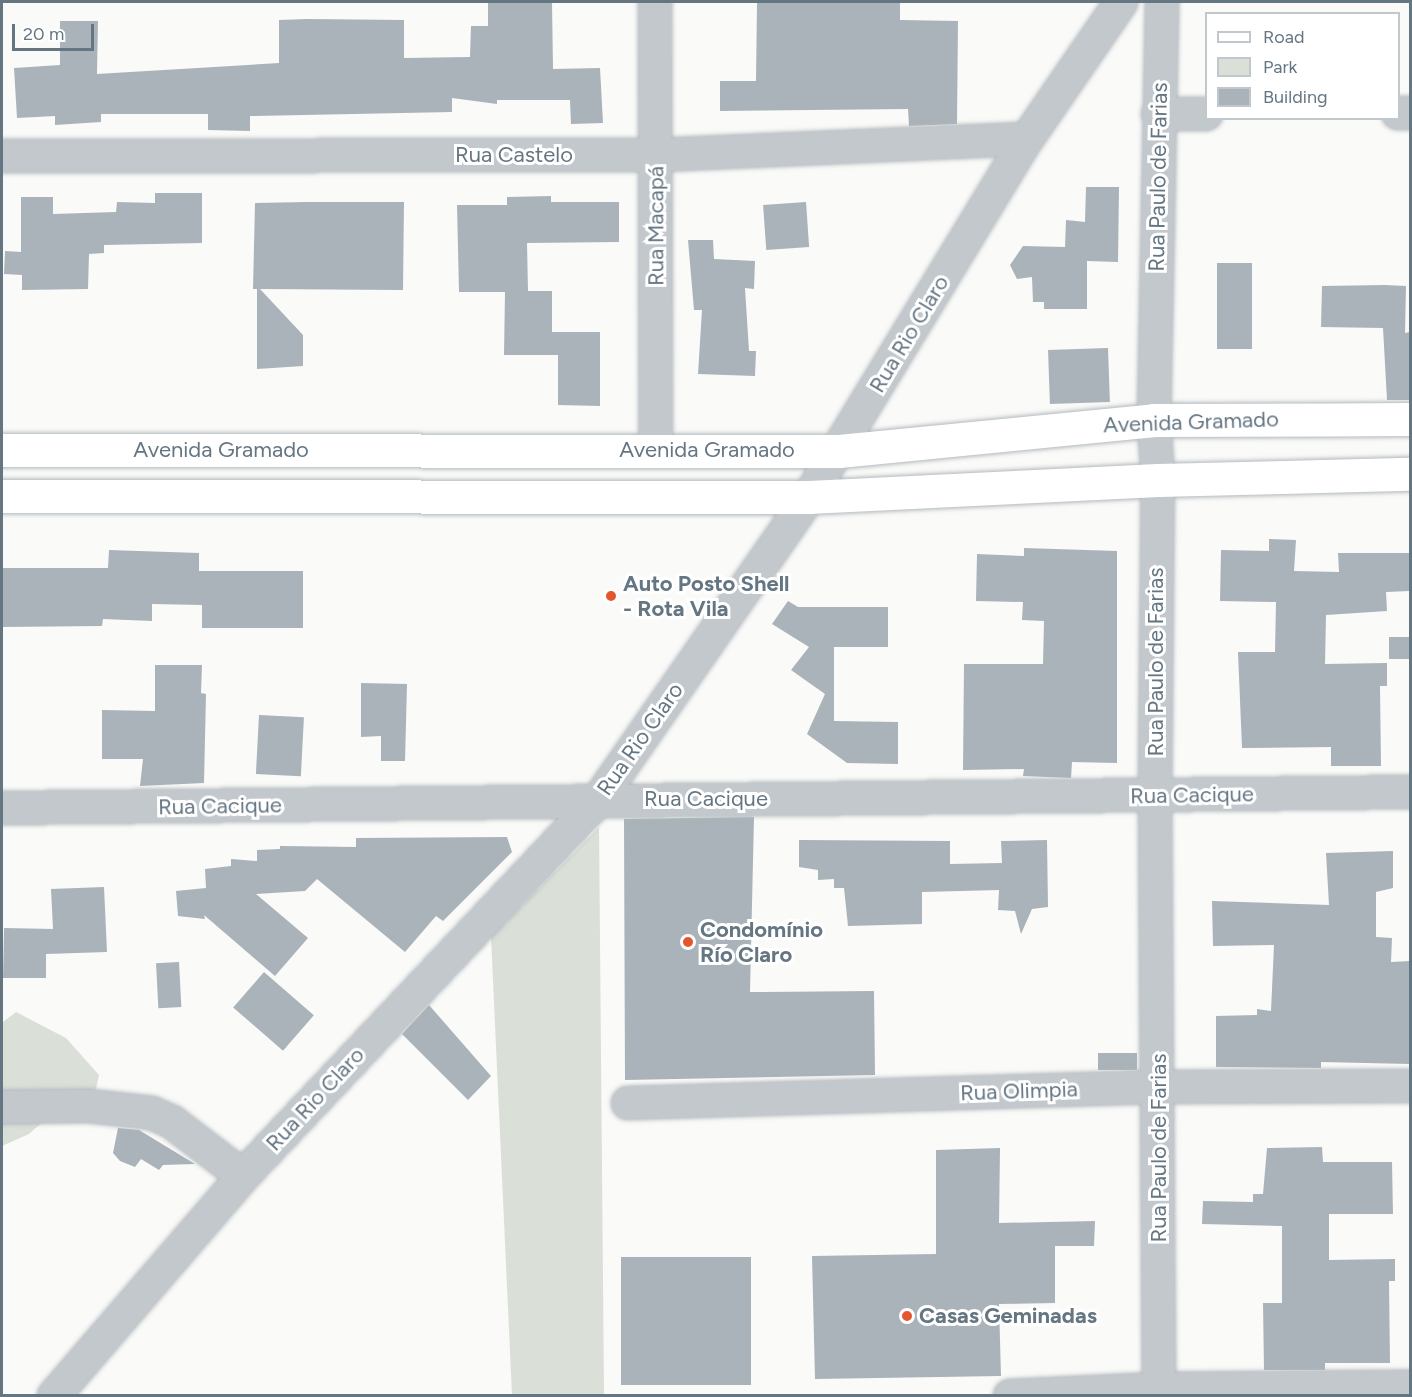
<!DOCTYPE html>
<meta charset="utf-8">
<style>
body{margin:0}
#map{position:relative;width:1412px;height:1397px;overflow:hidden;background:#fafaf8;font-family:Figtree,sans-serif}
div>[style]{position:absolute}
.green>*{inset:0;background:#dadfd7}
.building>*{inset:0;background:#aab3b9;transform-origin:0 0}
.roads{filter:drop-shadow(0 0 2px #b3babf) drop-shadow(0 0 2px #b3babf)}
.street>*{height:32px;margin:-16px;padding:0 16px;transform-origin:16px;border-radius:16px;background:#c3c8cc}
.secondary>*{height:33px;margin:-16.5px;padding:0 16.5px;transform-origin:16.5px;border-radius:16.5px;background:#fff}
.dots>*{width:16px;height:16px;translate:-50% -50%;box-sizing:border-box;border:3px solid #fff;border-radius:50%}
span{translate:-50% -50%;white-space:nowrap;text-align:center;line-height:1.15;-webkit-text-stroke:6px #fff;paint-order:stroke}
.street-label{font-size:22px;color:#657683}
.poi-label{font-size:22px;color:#657683;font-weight:700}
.left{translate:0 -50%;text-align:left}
.frame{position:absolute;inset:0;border:3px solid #657683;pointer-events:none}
.legend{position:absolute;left:1205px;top:12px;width:195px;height:108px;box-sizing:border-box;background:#fff;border:2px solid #c1c8cd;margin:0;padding:8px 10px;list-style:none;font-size:18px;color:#657683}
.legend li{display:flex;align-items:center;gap:12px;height:30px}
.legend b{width:30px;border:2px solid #c1c8cd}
.scale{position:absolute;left:12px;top:24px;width:82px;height:27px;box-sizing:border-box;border:3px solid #657683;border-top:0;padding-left:8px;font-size:18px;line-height:21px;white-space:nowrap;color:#657683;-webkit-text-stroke:4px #fff;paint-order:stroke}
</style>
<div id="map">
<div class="green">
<i style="clip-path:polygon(599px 827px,604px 1395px,512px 1395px,491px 937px)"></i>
<i style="clip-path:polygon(16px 1012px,66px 1038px,99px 1075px,96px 1089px,84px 1098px,53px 1113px,29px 1134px,2px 1146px,2px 1030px,3px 1022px)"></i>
</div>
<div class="building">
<i style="clip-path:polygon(488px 2px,552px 2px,553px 69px,600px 68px,603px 123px,571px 124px,570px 100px,497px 100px,497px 104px,452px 98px,452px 112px,250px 116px,250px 131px,208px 130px,208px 114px,101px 114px,101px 122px,55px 125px,55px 116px,17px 118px,14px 68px,60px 65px,60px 21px,98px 21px,97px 74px,279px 63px,279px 20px,307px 19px,404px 20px,404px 58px,470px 57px,471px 26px,488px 26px)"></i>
<i style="clip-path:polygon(757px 2px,900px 2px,900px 20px,958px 21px,957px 124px,909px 126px,908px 109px,720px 111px,720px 81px,756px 81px)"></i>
<i style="clip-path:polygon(1086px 187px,1119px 187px,1118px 262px,1087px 261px,1087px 309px,1044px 309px,1044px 302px,1033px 302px,1032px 277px,1017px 279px,1010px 265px,1023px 246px,1065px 247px,1066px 220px,1085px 222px)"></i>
<i style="clip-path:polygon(155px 193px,202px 193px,202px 243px,104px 245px,104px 253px,89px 254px,88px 289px,22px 290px,22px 275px,4px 274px,5px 251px,21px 252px,21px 197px,53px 197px,53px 214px,116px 212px,117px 202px,155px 203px)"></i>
<i style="clip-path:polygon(551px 196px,551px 202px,619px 202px,619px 242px,527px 243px,528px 291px,552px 291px,552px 332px,600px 332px,600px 406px,558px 405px,558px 355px,504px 355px,505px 292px,459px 292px,457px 205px,507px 205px,507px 197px)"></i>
<i style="clip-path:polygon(307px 202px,404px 202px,403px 290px,260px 289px,303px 335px,303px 366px,257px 369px,257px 289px,253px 289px,255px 203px)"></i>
<i style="left:806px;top:202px;width:45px;height:43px;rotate:86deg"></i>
<i style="clip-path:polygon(688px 240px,713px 240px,714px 259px,755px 261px,754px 289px,745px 288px,749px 351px,756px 351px,755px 376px,698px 374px,702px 310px,694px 310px)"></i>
<i style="left:1217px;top:263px;width:35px;height:86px"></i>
<i style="clip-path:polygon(1385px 285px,1406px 286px,1405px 333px,1410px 332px,1410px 400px,1387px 400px,1383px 328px,1321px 327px,1322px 286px)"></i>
<i style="left:1108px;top:348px;width:54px;height:60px;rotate:88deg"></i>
<i style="clip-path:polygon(1269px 539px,1296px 540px,1294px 571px,1339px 572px,1338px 553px,1410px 553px,1410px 591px,1386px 592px,1387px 611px,1326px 615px,1325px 664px,1387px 663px,1387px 686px,1380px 686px,1381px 766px,1331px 766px,1331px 747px,1242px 748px,1238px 652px,1275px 652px,1276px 602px,1220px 601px,1221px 550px,1269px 551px)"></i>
<i style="clip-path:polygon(1024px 548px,1117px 551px,1117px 763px,1072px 762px,1071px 778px,1023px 776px,1024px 769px,963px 770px,964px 664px,1043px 664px,1044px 621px,1022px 620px,1023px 602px,976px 601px,977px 554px,1024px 556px)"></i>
<i style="clip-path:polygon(109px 550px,199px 553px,199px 571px,303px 571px,303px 628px,202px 628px,202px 605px,152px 604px,152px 621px,103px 619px,102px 626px,2px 627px,2px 568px,108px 568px)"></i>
<i style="clip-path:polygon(788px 601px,798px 607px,888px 607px,888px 647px,834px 647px,834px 721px,898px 722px,898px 764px,847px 763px,807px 734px,825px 694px,791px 670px,809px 647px,772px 624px)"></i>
<i style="left:1389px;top:637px;width:21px;height:22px"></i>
<i style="clip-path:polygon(155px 665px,202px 665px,201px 693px,206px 694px,204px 783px,140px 786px,143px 759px,102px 759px,102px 710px,155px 711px)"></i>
<i style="clip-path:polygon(361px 683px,407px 684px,405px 761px,381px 761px,381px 736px,361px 737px)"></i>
<i style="left:259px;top:715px;width:45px;height:59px;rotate:3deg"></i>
<i style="clip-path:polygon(754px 817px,750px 992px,874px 991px,875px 1075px,625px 1080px,624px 819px)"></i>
<i style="clip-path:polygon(507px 837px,512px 852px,443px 921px,436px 916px,405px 952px,317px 879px,305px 891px,256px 894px,308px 938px,275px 976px,204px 915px,205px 919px,178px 916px,176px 891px,206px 888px,205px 869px,231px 866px,231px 859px,257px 861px,257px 850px,280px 849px,280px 846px,356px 847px,356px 838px)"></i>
<i style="clip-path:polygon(799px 840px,950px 841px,950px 864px,1002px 863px,1001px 841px,1047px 840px,1048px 907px,1032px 909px,1021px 934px,1015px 911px,998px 910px,999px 890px,922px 892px,922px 924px,848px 926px,844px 888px,834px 888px,834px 879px,818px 880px,818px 870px,799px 867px)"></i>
<i style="clip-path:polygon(1393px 851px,1393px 888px,1376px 892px,1376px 937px,1392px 938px,1391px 962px,1410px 961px,1410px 1064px,1321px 1062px,1321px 1068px,1216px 1067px,1216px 1016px,1257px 1015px,1257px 1009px,1271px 1011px,1274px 945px,1213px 946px,1212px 901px,1329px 905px,1326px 853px)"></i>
<i style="clip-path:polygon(104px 887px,107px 952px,46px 954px,46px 978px,3px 978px,4px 928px,53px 929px,51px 889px)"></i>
<i style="left:179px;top:962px;width:45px;height:23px;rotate:87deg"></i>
<i style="left:264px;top:972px;width:66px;height:47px;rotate:41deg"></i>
<i style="clip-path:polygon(429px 1005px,491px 1076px,468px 1100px,402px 1034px)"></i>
<i style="left:1137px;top:1053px;width:17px;height:39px;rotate:90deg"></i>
<i style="clip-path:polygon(118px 1128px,139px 1130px,195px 1164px,163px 1165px,159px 1170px,141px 1159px,135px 1167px,120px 1161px,113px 1153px)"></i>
<i style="clip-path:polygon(1322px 1147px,1323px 1162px,1392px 1162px,1393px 1214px,1329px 1214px,1329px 1260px,1395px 1259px,1395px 1281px,1389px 1281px,1390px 1363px,1325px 1363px,1325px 1370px,1264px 1370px,1263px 1303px,1282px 1303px,1282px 1226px,1202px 1224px,1203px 1201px,1253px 1202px,1253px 1194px,1263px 1194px,1267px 1148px)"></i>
<i style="clip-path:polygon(1000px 1148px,999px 1223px,1095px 1221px,1094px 1246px,1055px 1246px,1055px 1303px,999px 1304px,1001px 1376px,815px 1379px,812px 1256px,936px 1254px,936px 1150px)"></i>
<i style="left:621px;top:1257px;width:130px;height:128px"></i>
</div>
<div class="roads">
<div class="street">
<i style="left:655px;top:2px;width:448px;rotate:89.9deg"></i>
<i style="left:1398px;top:113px;width:12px"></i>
<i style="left:1158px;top:114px;width:48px"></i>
<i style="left:2px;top:156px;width:654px;rotate:-0.09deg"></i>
<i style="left:656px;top:155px;width:371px;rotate:-2.5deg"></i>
<i style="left:2px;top:808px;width:1408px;rotate:-0.65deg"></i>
<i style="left:628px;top:1103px;width:531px;rotate:-1.73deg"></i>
<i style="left:1159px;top:1087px;width:251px;rotate:-0.2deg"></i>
<i style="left:2px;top:1107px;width:87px;rotate:-0.7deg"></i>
<i style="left:89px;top:1106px;width:63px;rotate:6.3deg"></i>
<i style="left:152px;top:1113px;width:22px;rotate:24deg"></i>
<i style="left:172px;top:1122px;width:89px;rotate:37.3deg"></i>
<i style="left:54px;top:1396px;width:290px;rotate:-49.3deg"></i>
<i style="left:243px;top:1176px;width:519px;rotate:-46.64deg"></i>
<i style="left:599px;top:799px;width:368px;rotate:-55.2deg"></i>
<i style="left:809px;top:497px;width:419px;rotate:-58.7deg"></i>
<i style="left:1027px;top:139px;width:166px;rotate:-55.5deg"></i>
<i style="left:1010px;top:1396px;width:149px;rotate:-2.7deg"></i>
<i style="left:1159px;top:1389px;width:251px;rotate:-0.5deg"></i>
<i style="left:1159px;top:1396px;width:601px;rotate:-90.38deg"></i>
<i style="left:1155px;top:795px;width:315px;rotate:-89.5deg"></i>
<i style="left:1158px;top:480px;width:60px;rotate:-93.8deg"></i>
<i style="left:1154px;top:420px;width:418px;rotate:-88.9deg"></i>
</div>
<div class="secondary">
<i style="left:2px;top:450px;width:837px;rotate:0.07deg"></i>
<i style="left:839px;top:451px;width:317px;rotate:-5.6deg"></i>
<i style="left:1154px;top:420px;width:256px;rotate:-0.2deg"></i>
<i style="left:2px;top:496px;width:807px;rotate:0.07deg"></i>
<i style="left:809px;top:497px;width:349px;rotate:-2.8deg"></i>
<i style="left:1158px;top:480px;width:252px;rotate:-1.4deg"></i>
</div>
</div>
<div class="dots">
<i style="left:611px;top:596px;background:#e4572e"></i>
<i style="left:688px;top:942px;background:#e4572e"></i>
<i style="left:907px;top:1316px;background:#e4572e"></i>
</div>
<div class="street-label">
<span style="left:514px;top:155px">Rua Castelo</span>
<span style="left:1158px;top:177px;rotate:-89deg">Rua Paulo de Farias</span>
<span style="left:656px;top:226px;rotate:-90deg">Rua Macapá</span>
<span style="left:909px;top:334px;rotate:-59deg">Rua Rio Claro</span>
<span style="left:1191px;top:422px;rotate:-2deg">Avenida Gramado</span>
<span style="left:221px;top:450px">Avenida Gramado</span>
<span style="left:707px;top:450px">Avenida Gramado</span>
<span style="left:1156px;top:662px;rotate:-90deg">Rua Paulo de Farias</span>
<span style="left:640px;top:739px;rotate:-55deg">Rua Rio Claro</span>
<span style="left:1192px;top:795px;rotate:-1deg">Rua Cacique</span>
<span style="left:706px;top:799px">Rua Cacique</span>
<span style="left:220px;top:806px;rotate:-1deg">Rua Cacique</span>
<span style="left:1019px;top:1091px;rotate:-2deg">Rua Olimpia</span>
<span style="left:315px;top:1099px;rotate:-47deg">Rua Rio Claro</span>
<span style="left:1159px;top:1148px;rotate:-90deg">Rua Paulo de Farias</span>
</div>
<div class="poi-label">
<span class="left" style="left:623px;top:596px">Auto Posto Shell<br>- Rota Vila</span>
<span class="left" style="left:700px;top:942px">Condomínio<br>Río Claro</span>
<span class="left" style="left:919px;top:1316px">Casas Geminadas</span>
</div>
<div class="frame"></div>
<ul class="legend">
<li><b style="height:8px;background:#fff"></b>Road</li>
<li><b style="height:16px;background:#dadfd7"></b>Park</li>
<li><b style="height:16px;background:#aab3b9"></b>Building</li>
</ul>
<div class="scale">20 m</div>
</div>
